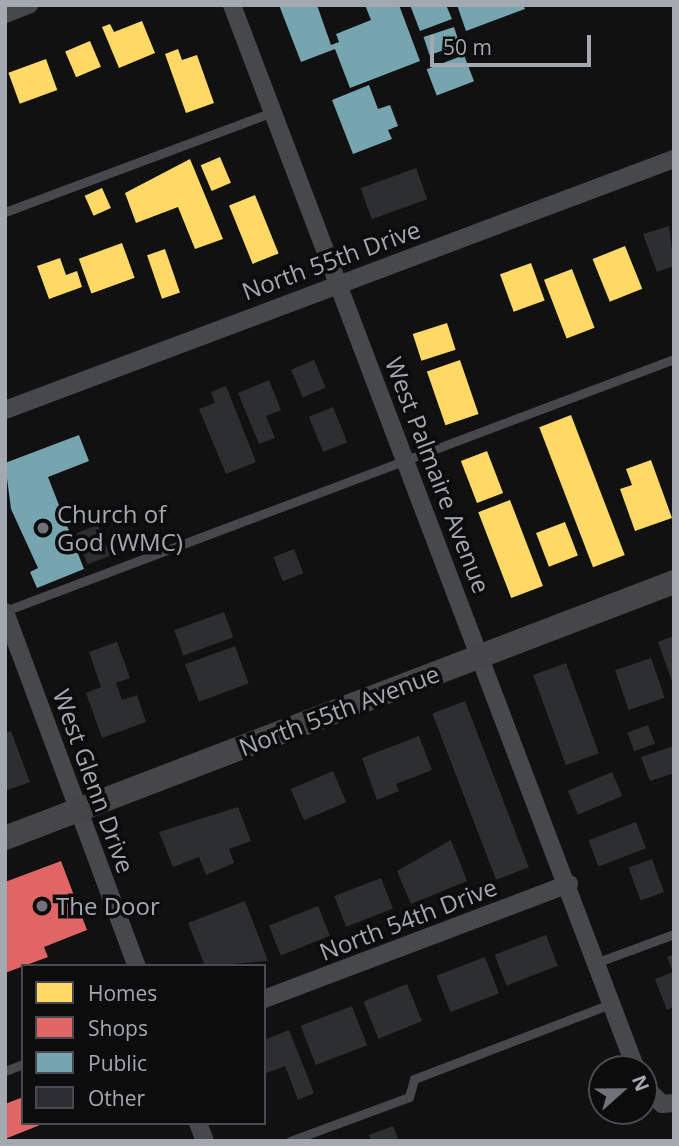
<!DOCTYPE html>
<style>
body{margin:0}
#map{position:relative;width:679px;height:1146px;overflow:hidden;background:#111112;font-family:"Open Sans",sans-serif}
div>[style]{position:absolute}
.homes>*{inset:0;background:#ffd966;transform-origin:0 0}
.shops>*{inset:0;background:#e06666}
.public>*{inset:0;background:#76a5af;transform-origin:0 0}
.building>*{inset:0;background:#2d2e2f;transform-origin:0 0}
.lane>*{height:9px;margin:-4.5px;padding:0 4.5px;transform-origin:4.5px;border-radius:4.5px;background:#47484b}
.street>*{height:18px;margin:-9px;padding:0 9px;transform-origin:9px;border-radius:9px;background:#47484b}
.secondary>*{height:24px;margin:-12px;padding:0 12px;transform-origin:12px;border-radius:12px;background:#464649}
.dots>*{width:19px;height:19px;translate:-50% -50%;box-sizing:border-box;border:4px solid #0c0c0d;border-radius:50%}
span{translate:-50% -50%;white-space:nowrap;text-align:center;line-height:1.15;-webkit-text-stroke:7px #0c0c0d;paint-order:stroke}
.street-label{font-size:24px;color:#a4a8b1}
.poi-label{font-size:24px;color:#a4a8b1}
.left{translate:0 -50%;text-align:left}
.frame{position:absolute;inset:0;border:7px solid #a4a8b1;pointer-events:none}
.legend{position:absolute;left:21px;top:964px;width:245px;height:161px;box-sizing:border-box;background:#0c0c0d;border:2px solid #494a4f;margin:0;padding:9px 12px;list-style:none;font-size:21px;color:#a4a8b1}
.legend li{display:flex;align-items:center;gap:14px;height:35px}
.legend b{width:35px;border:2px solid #494a4f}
.north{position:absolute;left:588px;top:1055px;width:70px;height:70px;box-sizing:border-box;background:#0c0c0d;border:2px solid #494a4f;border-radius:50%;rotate:69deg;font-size:19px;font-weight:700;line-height:28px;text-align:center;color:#a4a8b1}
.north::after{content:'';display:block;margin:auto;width:24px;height:32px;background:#717379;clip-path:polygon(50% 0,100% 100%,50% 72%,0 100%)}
.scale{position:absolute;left:430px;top:35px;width:161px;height:32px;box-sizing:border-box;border:4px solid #a4a8b1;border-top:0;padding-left:9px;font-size:21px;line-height:24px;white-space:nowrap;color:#a4a8b1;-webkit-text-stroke:5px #0c0c0d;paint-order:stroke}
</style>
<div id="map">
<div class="homes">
<i style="clip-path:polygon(142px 21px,155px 53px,119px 68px,102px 27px,110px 24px,114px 32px)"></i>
<i style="left:90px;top:41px;width:28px;height:27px;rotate:67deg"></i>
<i style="clip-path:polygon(178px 49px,182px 60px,197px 55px,214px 103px,186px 113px,165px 54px)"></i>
<i style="left:46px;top:59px;width:33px;height:40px;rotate:70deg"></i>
<i style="left:220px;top:157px;width:28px;height:21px;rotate:67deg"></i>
<i style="clip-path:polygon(190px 159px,223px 239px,195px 249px,178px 207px,136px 223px,125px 193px)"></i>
<i style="left:102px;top:188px;width:22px;height:19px;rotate:66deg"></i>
<i style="left:255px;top:195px;width:63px;height:28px;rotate:68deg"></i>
<i style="left:122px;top:243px;width:37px;height:46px;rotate:70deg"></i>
<i style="left:625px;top:246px;width:46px;height:35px;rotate:68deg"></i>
<i style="left:165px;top:249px;width:46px;height:19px;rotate:71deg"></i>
<i style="clip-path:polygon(60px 258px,66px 275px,77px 271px,82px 287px,49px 299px,37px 266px)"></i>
<i style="left:531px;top:263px;width:40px;height:33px;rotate:70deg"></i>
<i style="left:572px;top:269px;width:63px;height:30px;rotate:69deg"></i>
<i style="left:447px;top:323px;width:28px;height:36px;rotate:72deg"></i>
<i style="left:460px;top:360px;width:57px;height:35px;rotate:71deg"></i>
<i style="left:571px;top:415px;width:150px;height:34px;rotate:69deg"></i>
<i style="left:487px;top:451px;width:45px;height:28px;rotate:69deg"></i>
<i style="clip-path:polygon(651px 460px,672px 518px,635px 531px,620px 489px,632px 485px,626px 469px)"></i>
<i style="left:510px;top:500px;width:92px;height:34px;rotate:69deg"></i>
<i style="left:565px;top:522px;width:36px;height:31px;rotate:69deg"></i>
</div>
<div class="shops">
<i style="clip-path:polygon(61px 861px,87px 930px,44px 947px,48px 957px,5px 973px,5px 882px)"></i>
<i style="clip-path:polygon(23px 1097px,23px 1123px,45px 1123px,5px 1139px,5px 1104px)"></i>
</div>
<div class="public">
<i style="clip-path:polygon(279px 5px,317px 5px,331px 45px,339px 42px,336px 34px,371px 20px,365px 5px,399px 5px,420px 61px,350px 88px,335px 49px,301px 62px)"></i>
<i style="clip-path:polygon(410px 5px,446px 5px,452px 19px,420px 31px)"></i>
<i style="clip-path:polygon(457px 5px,523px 5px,525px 9px,466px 31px)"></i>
<i style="left:454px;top:27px;width:19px;height:32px;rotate:72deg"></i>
<i style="left:464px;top:55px;width:28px;height:40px;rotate:69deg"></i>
<i style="clip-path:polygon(369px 85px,378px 109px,390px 105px,398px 126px,388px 130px,392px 139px,353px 154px,332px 100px)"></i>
<i style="clip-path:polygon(79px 435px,89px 461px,48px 477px,84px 569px,37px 588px,30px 572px,38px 568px,11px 509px,5px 463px)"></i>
</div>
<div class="building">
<i style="left:416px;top:168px;width:33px;height:59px;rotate:70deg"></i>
<i style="clip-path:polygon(669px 226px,674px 266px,657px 272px,643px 234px)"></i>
<i style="left:314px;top:360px;width:30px;height:25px;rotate:67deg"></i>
<i style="clip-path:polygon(269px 380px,281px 410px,266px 416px,275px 438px,259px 444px,238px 393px)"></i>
<i style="clip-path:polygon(226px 386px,256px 462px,226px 474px,199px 409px,215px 403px,211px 392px)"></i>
<i style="left:333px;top:407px;width:38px;height:26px;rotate:68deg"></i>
<i style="left:98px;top:525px;width:33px;height:24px;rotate:69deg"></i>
<i style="left:294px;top:549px;width:26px;height:22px;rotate:69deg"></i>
<i style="left:224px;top:612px;width:27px;height:53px;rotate:70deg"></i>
<i style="clip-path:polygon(674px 636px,674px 684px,673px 684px,658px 642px)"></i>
<i style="clip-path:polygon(117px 642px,130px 678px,116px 683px,122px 700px,137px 695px,146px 722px,102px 738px,86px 693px,101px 687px,89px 652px)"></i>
<i style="left:235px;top:646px;width:40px;height:53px;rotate:70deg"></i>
<i style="left:651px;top:658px;width:42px;height:38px;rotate:71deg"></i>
<i style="left:566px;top:663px;width:96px;height:35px;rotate:70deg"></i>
<i style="left:465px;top:701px;width:178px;height:35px;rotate:69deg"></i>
<i style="left:648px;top:725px;width:20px;height:22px;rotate:70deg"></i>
<i style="clip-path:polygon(11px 731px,30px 782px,5px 791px,5px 733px)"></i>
<i style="clip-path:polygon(419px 736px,432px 770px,396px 784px,399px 791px,377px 800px,362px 758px)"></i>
<i style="clip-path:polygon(674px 746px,674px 773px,650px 781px,641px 757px)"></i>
<i style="left:333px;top:771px;width:34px;height:46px;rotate:67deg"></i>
<i style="left:612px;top:772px;width:26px;height:48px;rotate:67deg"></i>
<i style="clip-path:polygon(238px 807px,251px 841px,229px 849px,234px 863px,206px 875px,199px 857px,173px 867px,159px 832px)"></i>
<i style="left:636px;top:822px;width:28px;height:51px;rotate:69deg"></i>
<i style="clip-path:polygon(451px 840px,467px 881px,411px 904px,397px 871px)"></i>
<i style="left:652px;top:859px;width:35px;height:25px;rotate:70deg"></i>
<i style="left:381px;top:878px;width:33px;height:50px;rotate:69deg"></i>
<i style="clip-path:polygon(245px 901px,268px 961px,205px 966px,188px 923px)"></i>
<i style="left:318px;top:906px;width:32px;height:53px;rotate:68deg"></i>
<i style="left:546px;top:935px;width:33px;height:55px;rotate:69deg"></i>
<i style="clip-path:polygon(674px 954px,674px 1007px,667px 1010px,655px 979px,673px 972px,667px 957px)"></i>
<i style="left:485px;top:957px;width:39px;height:52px;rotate:69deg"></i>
<i style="left:407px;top:984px;width:40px;height:47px;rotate:68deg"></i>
<i style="left:352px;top:1006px;width:42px;height:55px;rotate:69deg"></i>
<i style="clip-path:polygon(289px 1030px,314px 1093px,298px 1100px,285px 1066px,264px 1074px,264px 1040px)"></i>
<i style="clip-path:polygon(393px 1126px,399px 1141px,371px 1141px,369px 1135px)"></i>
</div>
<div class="lane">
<i style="left:5px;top:212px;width:285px;rotate:-20.5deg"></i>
<i style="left:5px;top:611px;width:715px;rotate:-20.64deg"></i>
<i style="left:598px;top:962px;width:81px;rotate:-20.2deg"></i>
<i style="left:5px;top:1071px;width:19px;rotate:-21deg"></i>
<i style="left:290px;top:1141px;width:127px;rotate:-20.3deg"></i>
<i style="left:409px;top:1097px;width:19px;rotate:-74deg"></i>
<i style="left:414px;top:1079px;width:213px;rotate:-20.9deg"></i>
</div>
<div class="street">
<i style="left:232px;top:5px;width:1138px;rotate:69.21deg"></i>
<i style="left:5px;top:14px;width:26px;rotate:-21deg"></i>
<i style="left:5px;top:410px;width:715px;rotate:-20.57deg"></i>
<i style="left:5px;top:612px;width:378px;rotate:69.6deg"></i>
<i style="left:264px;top:999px;width:326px;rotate:-20.7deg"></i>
<i style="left:644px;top:1086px;width:25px;rotate:45deg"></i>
<i style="left:662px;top:1104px;width:12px;rotate:-5deg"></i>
<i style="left:198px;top:1123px;width:19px;rotate:69deg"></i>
</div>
<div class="secondary">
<i style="left:5px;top:838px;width:716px;rotate:-20.94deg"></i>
</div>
<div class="dots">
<i style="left:43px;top:528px;background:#717379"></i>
<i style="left:42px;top:906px;background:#717379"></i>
</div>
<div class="street-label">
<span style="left:331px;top:260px;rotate:-20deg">North 55th Drive</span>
<span style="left:438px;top:475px;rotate:69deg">West Palmaire Avenue</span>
<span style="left:339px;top:710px;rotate:-21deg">North 55th Avenue</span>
<span style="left:94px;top:781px;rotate:70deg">West Glenn Drive</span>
<span style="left:408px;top:919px;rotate:-21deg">North 54th Drive</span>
</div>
<div class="poi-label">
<span class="left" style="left:57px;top:528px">Church of<br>God (WMC)</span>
<span class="left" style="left:56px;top:906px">The Door</span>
</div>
<div class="frame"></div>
<ul class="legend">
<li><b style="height:19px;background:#ffd966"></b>Homes</li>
<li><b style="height:19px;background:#e06666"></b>Shops</li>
<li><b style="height:19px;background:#76a5af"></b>Public</li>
<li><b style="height:19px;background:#2d2e2f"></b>Other</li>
</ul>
<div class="north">N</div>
<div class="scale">50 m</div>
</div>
